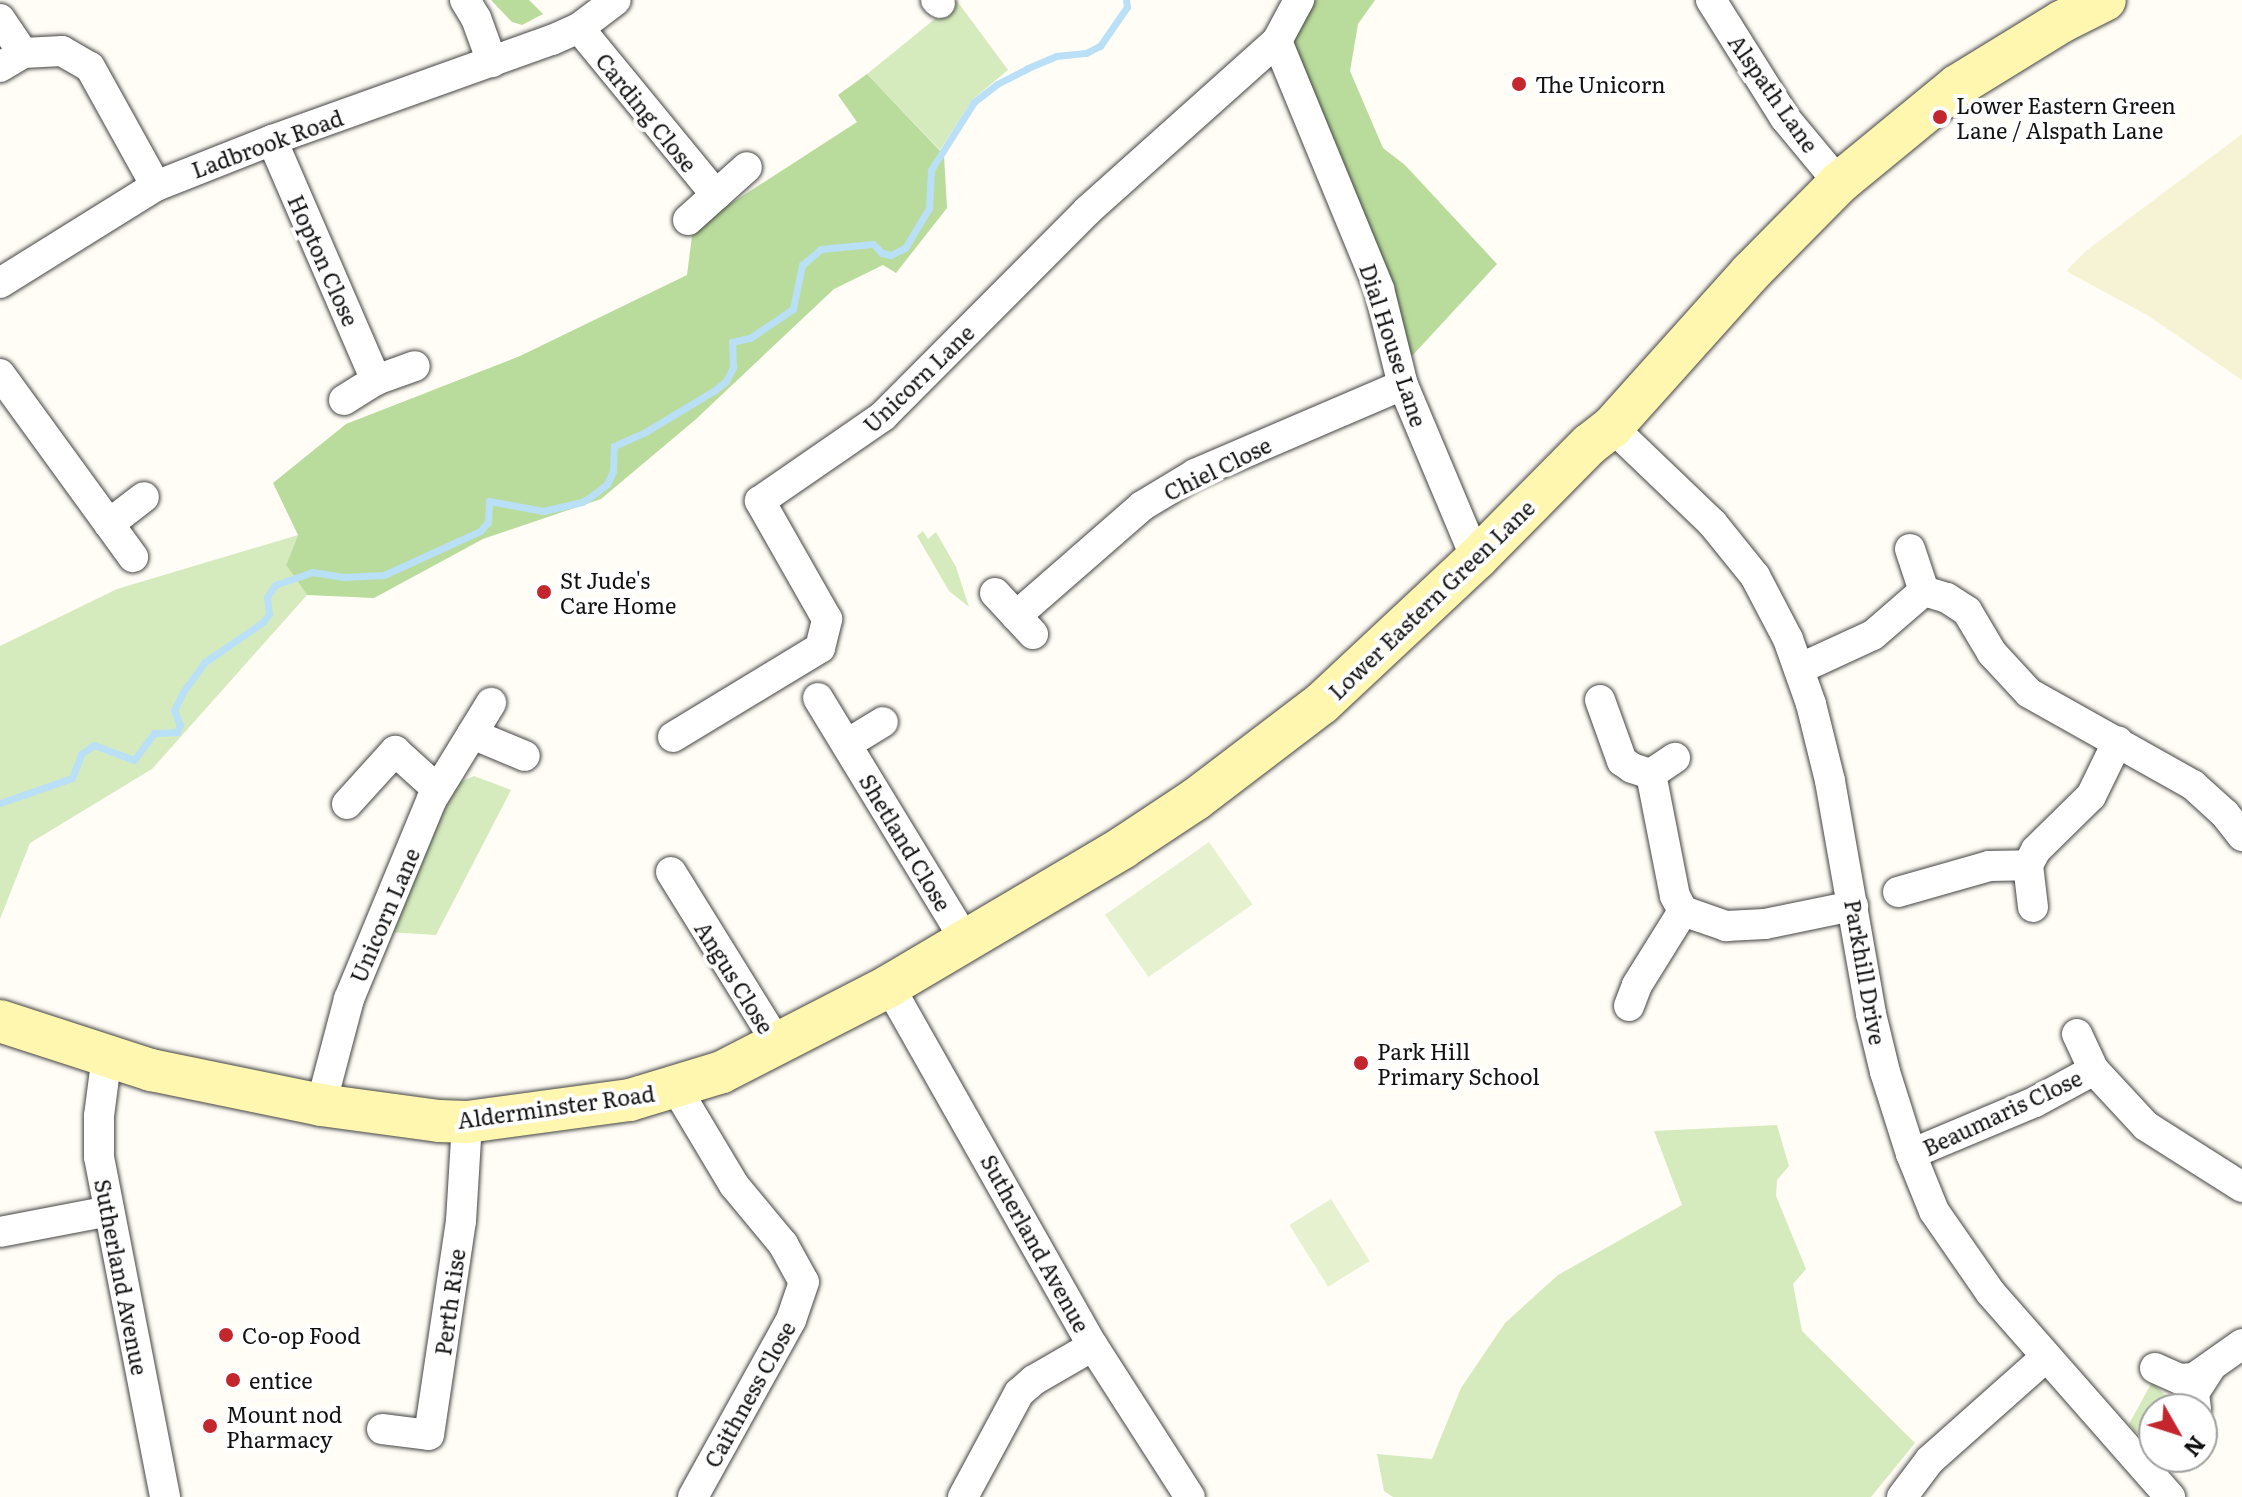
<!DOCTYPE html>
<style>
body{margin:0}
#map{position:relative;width:2242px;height:1497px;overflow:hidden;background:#fffdf5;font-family:Literata,serif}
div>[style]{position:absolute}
.farmland>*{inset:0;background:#f6f3d4}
.green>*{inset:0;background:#d5ebbd}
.forest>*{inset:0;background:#b9dc9c}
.pitch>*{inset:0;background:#e6f2cf;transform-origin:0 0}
.stream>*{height:7px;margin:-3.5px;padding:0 3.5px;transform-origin:3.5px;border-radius:3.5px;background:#b9e0f7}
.roads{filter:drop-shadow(0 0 2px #444) drop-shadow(0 0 2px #444)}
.street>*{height:30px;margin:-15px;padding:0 15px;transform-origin:15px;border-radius:15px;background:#fff}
.secondary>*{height:42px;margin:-21px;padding:0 21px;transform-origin:21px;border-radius:21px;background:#fff6b0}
.dots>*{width:22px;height:22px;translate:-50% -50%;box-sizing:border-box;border:4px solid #fff;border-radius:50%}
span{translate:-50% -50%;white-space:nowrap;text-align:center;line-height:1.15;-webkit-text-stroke:8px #fff;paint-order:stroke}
.poi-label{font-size:22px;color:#111}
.left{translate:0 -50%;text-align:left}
.street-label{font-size:22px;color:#111}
.north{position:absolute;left:2138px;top:1393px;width:80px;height:80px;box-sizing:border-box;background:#fff;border:2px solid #a0a0a0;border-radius:50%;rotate:129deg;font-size:22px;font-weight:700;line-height:32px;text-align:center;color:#111}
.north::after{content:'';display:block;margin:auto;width:28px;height:36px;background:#c4262e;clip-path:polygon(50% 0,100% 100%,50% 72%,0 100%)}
</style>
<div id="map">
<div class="farmland">
<i style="clip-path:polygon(2242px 134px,2242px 380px,2147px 315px,2066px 271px,2087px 250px)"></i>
</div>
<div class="green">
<i style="clip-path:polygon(957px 1px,1008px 70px,972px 100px,940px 150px,867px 74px)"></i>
<i style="clip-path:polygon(923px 531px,928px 539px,936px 532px,956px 567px,969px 607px,949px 591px,917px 536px)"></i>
<i style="clip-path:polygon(298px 535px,286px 565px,307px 595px,152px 769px,30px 843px,0 919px,0 646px,117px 589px)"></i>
<i style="clip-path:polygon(474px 776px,511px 790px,436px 935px,387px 932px,452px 786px)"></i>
<i style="clip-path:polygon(1777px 1125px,1789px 1166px,1777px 1180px,1776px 1196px,1806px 1269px,1793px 1284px,1802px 1331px,1915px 1443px,1871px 1497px,1393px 1497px,1384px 1491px,1377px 1454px,1432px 1459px,1461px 1388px,1505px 1323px,1558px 1275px,1682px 1205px,1654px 1131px)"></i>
<i style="clip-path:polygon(2152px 1382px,2178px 1408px,2154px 1409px,2154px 1452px,2129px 1424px)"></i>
</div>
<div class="forest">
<i style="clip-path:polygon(491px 0,529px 0,543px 14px,522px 25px,512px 22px)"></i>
<i style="clip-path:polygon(1316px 0,1375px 0,1358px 24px,1350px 71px,1383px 148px,1405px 165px,1497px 264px,1412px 356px,1376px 258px,1294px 63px,1295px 35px)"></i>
<i style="clip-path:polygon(867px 74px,944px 155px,947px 208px,896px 273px,883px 265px,834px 289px,695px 420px,601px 499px,483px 539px,374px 598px,307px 595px,286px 565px,298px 535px,273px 483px,346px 424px,520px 356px,687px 275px,693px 228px,857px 122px,838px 95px)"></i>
</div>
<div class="pitch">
<i style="left:1209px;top:842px;width:76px;height:127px;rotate:55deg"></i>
<i style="left:1331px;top:1199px;width:73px;height:49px;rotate:58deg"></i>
</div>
<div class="stream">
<i style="left:0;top:803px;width:76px;rotate:-19.1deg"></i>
<i style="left:72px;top:778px;width:26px;rotate:-69deg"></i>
<i style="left:81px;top:754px;width:16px;rotate:-35deg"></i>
<i style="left:94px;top:745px;width:43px;rotate:20.6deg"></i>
<i style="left:134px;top:760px;width:34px;rotate:-53deg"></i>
<i style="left:154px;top:733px;width:23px;rotate:-2deg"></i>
<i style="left:177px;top:732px;width:8px;rotate:-67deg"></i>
<i style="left:180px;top:725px;width:16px;rotate:-112deg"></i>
<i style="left:174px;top:710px;width:20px;rotate:-63deg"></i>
<i style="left:183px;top:692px;width:37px;rotate:-54deg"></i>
<i style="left:205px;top:662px;width:70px;rotate:-34.6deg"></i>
<i style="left:263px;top:622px;width:10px;rotate:-53deg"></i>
<i style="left:269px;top:614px;width:17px;rotate:-97deg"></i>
<i style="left:267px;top:597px;width:14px;rotate:-56deg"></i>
<i style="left:275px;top:585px;width:39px;rotate:-19deg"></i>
<i style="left:312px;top:572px;width:32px;rotate:9deg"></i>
<i style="left:344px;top:577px;width:40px;rotate:-2.9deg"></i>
<i style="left:384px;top:575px;width:106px;rotate:-24.6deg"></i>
<i style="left:480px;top:531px;width:12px;rotate:-48deg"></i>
<i style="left:488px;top:522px;width:21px;rotate:-87deg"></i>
<i style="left:489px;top:501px;width:55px;rotate:10.5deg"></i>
<i style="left:543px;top:511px;width:40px;rotate:-13deg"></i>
<i style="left:582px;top:502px;width:13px;rotate:-32deg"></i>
<i style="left:593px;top:495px;width:18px;rotate:-38deg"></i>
<i style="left:607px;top:484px;width:14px;rotate:-65deg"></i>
<i style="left:613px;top:471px;width:25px;rotate:-88deg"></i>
<i style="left:614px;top:446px;width:36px;rotate:-24deg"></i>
<i style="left:647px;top:431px;width:79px;rotate:-31.1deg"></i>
<i style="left:715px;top:390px;width:14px;rotate:-39deg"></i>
<i style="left:726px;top:381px;width:16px;rotate:-63deg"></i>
<i style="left:733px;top:367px;width:25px;rotate:-92deg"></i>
<i style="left:732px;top:342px;width:18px;rotate:-13deg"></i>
<i style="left:750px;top:338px;width:52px;rotate:-34deg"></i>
<i style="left:793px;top:309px;width:45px;rotate:-78.4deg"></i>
<i style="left:802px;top:265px;width:25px;rotate:-40deg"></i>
<i style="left:821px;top:249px;width:52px;rotate:-5.5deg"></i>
<i style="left:873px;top:244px;width:13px;rotate:45deg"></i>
<i style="left:882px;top:253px;width:9px;rotate:13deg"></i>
<i style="left:891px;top:255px;width:16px;rotate:-27deg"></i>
<i style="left:905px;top:248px;width:47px;rotate:-59deg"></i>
<i style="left:929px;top:208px;width:38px;rotate:-87deg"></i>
<i style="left:931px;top:170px;width:80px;rotate:-57.7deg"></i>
<i style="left:974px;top:102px;width:29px;rotate:-38deg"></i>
<i style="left:997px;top:84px;width:35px;rotate:-27deg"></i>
<i style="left:1028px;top:68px;width:30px;rotate:-23deg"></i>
<i style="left:1056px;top:56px;width:30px;rotate:-6deg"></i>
<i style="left:1086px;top:53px;width:16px;rotate:-27deg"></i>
<i style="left:1100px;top:46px;width:47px;rotate:-55.3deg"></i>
<i style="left:1127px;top:7px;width:7px;rotate:-98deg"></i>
</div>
<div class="roads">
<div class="street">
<i style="left:465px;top:0;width:21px;rotate:59deg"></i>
<i style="left:476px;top:18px;width:47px;rotate:70deg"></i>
<i style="left:936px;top:0;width:5px;rotate:37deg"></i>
<i style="left:1711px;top:0;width:139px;rotate:57.9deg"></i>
<i style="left:1785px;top:118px;width:85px;rotate:50.3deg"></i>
<i style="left:0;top:19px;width:41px;rotate:55.9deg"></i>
<i style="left:579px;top:28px;width:216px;rotate:50.6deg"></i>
<i style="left:1277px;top:41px;width:268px;rotate:67.6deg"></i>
<i style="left:1379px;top:289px;width:99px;rotate:76deg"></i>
<i style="left:1403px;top:385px;width:189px;rotate:67.2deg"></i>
<i style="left:0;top:67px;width:27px;rotate:-31deg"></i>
<i style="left:23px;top:53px;width:39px;rotate:-3deg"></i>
<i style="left:62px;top:51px;width:32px;rotate:30deg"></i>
<i style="left:90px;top:67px;width:136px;rotate:61deg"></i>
<i style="left:272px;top:140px;width:262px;rotate:66.6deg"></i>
<i style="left:688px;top:220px;width:79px;rotate:-41.9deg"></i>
<i style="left:0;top:283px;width:184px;rotate:-31.9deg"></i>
<i style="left:156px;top:186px;width:125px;rotate:-21.6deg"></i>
<i style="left:272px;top:140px;width:297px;rotate:-19.7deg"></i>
<i style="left:552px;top:40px;width:30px;rotate:-24deg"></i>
<i style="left:579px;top:28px;width:46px;rotate:-37.1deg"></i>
<i style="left:0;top:374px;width:185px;rotate:54deg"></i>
<i style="left:109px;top:524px;width:44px;rotate:-37.6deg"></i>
<i style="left:344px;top:400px;width:38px;rotate:-32deg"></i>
<i style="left:376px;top:380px;width:41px;rotate:-19.7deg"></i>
<i style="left:1612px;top:427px;width:140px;rotate:43.8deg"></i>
<i style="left:1713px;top:524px;width:67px;rotate:51.1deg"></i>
<i style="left:1755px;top:576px;width:71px;rotate:62.4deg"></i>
<i style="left:1788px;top:639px;width:69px;rotate:70.5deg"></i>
<i style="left:1811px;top:704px;width:79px;rotate:76.1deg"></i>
<i style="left:1830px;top:781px;width:237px;rotate:80deg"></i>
<i style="left:1871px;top:1014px;width:60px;rotate:76.4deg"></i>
<i style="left:1885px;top:1072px;width:86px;rotate:72.4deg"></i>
<i style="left:1911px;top:1154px;width:61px;rotate:68deg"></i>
<i style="left:1934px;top:1211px;width:98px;rotate:55.3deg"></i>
<i style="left:1990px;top:1292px;width:273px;rotate:48.7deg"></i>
<i style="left:109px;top:524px;width:41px;rotate:54deg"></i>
<i style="left:1910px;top:549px;width:44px;rotate:71.6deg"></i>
<i style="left:995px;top:593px;width:56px;rotate:47.2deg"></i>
<i style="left:1016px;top:616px;width:167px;rotate:-41.1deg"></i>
<i style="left:1142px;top:506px;width:62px;rotate:-31.1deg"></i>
<i style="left:1195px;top:474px;width:226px;rotate:-23.2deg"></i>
<i style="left:1799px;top:669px;width:81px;rotate:-24.7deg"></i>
<i style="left:1873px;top:635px;width:67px;rotate:-40.8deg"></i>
<i style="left:1924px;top:591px;width:24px;rotate:17deg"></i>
<i style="left:1947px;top:598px;width:24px;rotate:33deg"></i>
<i style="left:1967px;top:611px;width:49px;rotate:59.2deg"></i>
<i style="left:1992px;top:653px;width:54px;rotate:47.2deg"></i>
<i style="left:2029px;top:693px;width:188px;rotate:29.3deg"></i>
<i style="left:2193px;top:785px;width:43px;rotate:42.2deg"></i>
<i style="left:2225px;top:814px;width:28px;rotate:52deg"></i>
<i style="left:818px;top:698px;width:283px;rotate:58.7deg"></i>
<i style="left:1600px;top:700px;width:65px;rotate:70.2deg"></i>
<i style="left:1622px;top:761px;width:12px;rotate:35deg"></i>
<i style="left:1632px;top:768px;width:20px;rotate:18deg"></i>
<i style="left:1651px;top:774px;width:124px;rotate:78.9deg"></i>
<i style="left:1675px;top:896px;width:17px;rotate:62deg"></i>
<i style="left:1683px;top:911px;width:46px;rotate:19.2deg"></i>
<i style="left:1726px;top:926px;width:39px;rotate:-3deg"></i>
<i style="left:1765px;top:924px;width:90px;rotate:-11.6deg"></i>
<i style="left:472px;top:734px;width:57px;rotate:22.5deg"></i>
<i style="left:673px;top:737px;width:172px;rotate:-31.2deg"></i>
<i style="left:820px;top:648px;width:30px;rotate:-76deg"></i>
<i style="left:827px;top:619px;width:136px;rotate:-119.6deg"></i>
<i style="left:760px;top:501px;width:150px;rotate:-34.6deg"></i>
<i style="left:883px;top:416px;width:289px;rotate:-45.1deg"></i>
<i style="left:1087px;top:211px;width:255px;rotate:-41.8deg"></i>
<i style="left:1277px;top:41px;width:47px;rotate:-61.8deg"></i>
<i style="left:847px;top:744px;width:42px;rotate:-31.4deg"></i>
<i style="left:1651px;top:774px;width:29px;rotate:-34deg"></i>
<i style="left:347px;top:804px;width:72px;rotate:-47.8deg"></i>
<i style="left:395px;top:751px;width:57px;rotate:42.1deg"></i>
<i style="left:671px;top:872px;width:201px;rotate:58.2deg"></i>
<i style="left:1898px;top:892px;width:95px;rotate:-15.9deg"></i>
<i style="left:1989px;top:866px;width:39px;rotate:-1deg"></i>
<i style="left:2033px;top:907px;width:42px;rotate:-96.8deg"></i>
<i style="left:2028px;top:865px;width:17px;rotate:-62deg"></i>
<i style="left:2036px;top:850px;width:77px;rotate:-44.5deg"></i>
<i style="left:2091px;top:796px;width:61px;rotate:-63.9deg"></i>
<i style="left:889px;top:986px;width:414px;rotate:60.5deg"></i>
<i style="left:1093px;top:1346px;width:179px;rotate:57.3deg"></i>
<i style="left:1629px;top:1006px;width:22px;rotate:-69deg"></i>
<i style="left:1637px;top:985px;width:87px;rotate:-58.1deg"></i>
<i style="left:2077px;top:1034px;width:40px;rotate:65deg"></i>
<i style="left:107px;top:1055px;width:62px;rotate:97.5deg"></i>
<i style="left:99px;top:1116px;width:41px;rotate:90deg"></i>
<i style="left:99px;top:1157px;width:346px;rotate:79deg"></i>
<i style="left:676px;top:1088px;width:113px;rotate:59.1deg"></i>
<i style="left:734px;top:1185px;width:77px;rotate:50.3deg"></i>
<i style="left:783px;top:1244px;width:43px;rotate:61.1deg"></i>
<i style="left:804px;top:1282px;width:40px;rotate:108.9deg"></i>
<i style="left:791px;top:1320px;width:202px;rotate:119deg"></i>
<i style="left:321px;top:1105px;width:110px;rotate:-75.2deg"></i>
<i style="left:349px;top:999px;width:217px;rotate:-67.5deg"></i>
<i style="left:432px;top:799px;width:113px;rotate:-58.4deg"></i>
<i style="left:1911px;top:1154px;width:134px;rotate:-22.8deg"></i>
<i style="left:2035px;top:1102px;width:67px;rotate:-28.5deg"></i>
<i style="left:2094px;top:1070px;width:76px;rotate:47.1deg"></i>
<i style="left:2146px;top:1126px;width:114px;rotate:32.4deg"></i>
<i style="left:0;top:1232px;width:111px;rotate:-10.9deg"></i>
<i style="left:2155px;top:1368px;width:27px;rotate:24deg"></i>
<i style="left:2180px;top:1379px;width:14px;rotate:-4deg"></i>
<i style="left:2194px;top:1378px;width:59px;rotate:-35.3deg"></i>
<i style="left:2196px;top:1409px;width:16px;rotate:-97deg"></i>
<i style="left:2194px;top:1393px;width:30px;rotate:-57deg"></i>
<i style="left:382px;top:1429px;width:47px;rotate:7.3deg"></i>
<i style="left:429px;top:1435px;width:216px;rotate:-81.5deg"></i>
<i style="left:461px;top:1221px;width:99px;rotate:-86.5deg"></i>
<i style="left:963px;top:1497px;width:118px;rotate:-61.7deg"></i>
<i style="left:1019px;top:1393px;width:20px;rotate:-41deg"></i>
<i style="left:1034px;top:1380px;width:68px;rotate:-30deg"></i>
<i style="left:1902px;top:1497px;width:46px;rotate:-52.9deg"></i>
<i style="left:1930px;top:1460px;width:155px;rotate:-41.6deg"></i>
</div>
<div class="secondary">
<i style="left:0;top:1021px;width:159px;rotate:18deg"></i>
<i style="left:151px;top:1070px;width:174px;rotate:11.6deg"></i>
<i style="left:321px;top:1105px;width:119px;rotate:7.7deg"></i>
<i style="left:439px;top:1121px;width:28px;rotate:2deg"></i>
<i style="left:467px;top:1122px;width:164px;rotate:-7.7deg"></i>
<i style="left:630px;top:1100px;width:96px;rotate:-16.9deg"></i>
<i style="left:722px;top:1072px;width:188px;rotate:-27.2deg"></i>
<i style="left:889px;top:986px;width:271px;rotate:-30.6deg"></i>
<i style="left:1122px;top:848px;width:89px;rotate:-33.5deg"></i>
<i style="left:1196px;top:799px;width:158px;rotate:-37.3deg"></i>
<i style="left:1322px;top:703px;width:211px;rotate:-43.1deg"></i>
<i style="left:1476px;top:559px;width:162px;rotate:-45.3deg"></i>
<i style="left:1590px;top:444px;width:28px;rotate:-38deg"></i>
<i style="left:1612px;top:427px;width:207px;rotate:-48.1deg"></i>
<i style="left:1750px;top:273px;width:127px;rotate:-45.3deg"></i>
<i style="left:1839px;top:183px;width:153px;rotate:-39.4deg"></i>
<i style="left:1957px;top:86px;width:122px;rotate:-31.6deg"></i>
<i style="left:2061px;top:22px;width:49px;rotate:-26.6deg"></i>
</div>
</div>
<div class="dots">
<i style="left:1519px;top:84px;background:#c4262e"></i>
<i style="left:1940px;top:117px;background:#c4262e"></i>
<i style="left:544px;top:592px;background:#c4262e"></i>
<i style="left:1361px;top:1063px;background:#c4262e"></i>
<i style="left:226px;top:1335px;background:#c4262e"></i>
<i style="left:233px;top:1380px;background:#c4262e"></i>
<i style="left:210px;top:1426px;background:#c4262e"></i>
</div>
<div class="poi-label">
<span class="left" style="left:1535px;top:84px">The Unicorn</span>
<span class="left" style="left:1956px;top:117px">Lower Eastern Green<br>Lane / Alspath Lane</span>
<span class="left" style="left:560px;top:592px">St Jude's<br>Care Home</span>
<span class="left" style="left:1377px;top:1063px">Park Hill<br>Primary School</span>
<span class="left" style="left:242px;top:1335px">Co-op Food</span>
<span class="left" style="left:249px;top:1380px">entice</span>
<span class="left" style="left:226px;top:1426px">Mount nod<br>Pharmacy</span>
</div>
<div class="street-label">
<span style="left:1774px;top:93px;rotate:55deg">Alspath Lane</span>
<span style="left:647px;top:112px;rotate:51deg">Carding Close</span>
<span style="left:267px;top:143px;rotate:-20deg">Ladbrook Road</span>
<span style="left:324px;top:260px;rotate:66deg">Hopton Close</span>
<span style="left:1394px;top:345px;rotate:72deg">Dial House Lane</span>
<span style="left:918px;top:378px;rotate:-44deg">Unicorn Lane</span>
<span style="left:1217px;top:468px;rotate:-26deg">Chiel Close</span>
<span style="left:1431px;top:599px;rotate:-44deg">Lower Eastern Green Lane</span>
<span style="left:906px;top:842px;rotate:59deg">Shetland Close</span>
<span style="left:384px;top:915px;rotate:-67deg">Unicorn Lane</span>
<span style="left:1866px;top:972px;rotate:80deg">Parkhill Drive</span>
<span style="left:735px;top:977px;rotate:58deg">Angus Close</span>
<span style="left:556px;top:1106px;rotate:-8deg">Alderminster Road</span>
<span style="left:2002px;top:1112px;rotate:-25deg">Beaumaris Close</span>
<span style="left:1036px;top:1243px;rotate:61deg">Sutherland Avenue</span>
<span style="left:122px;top:1277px;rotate:79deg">Sutherland Avenue</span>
<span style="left:449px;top:1302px;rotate:-82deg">Perth Rise</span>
<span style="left:749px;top:1394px;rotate:-61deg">Caithness Close</span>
</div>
<div class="north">N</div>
</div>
